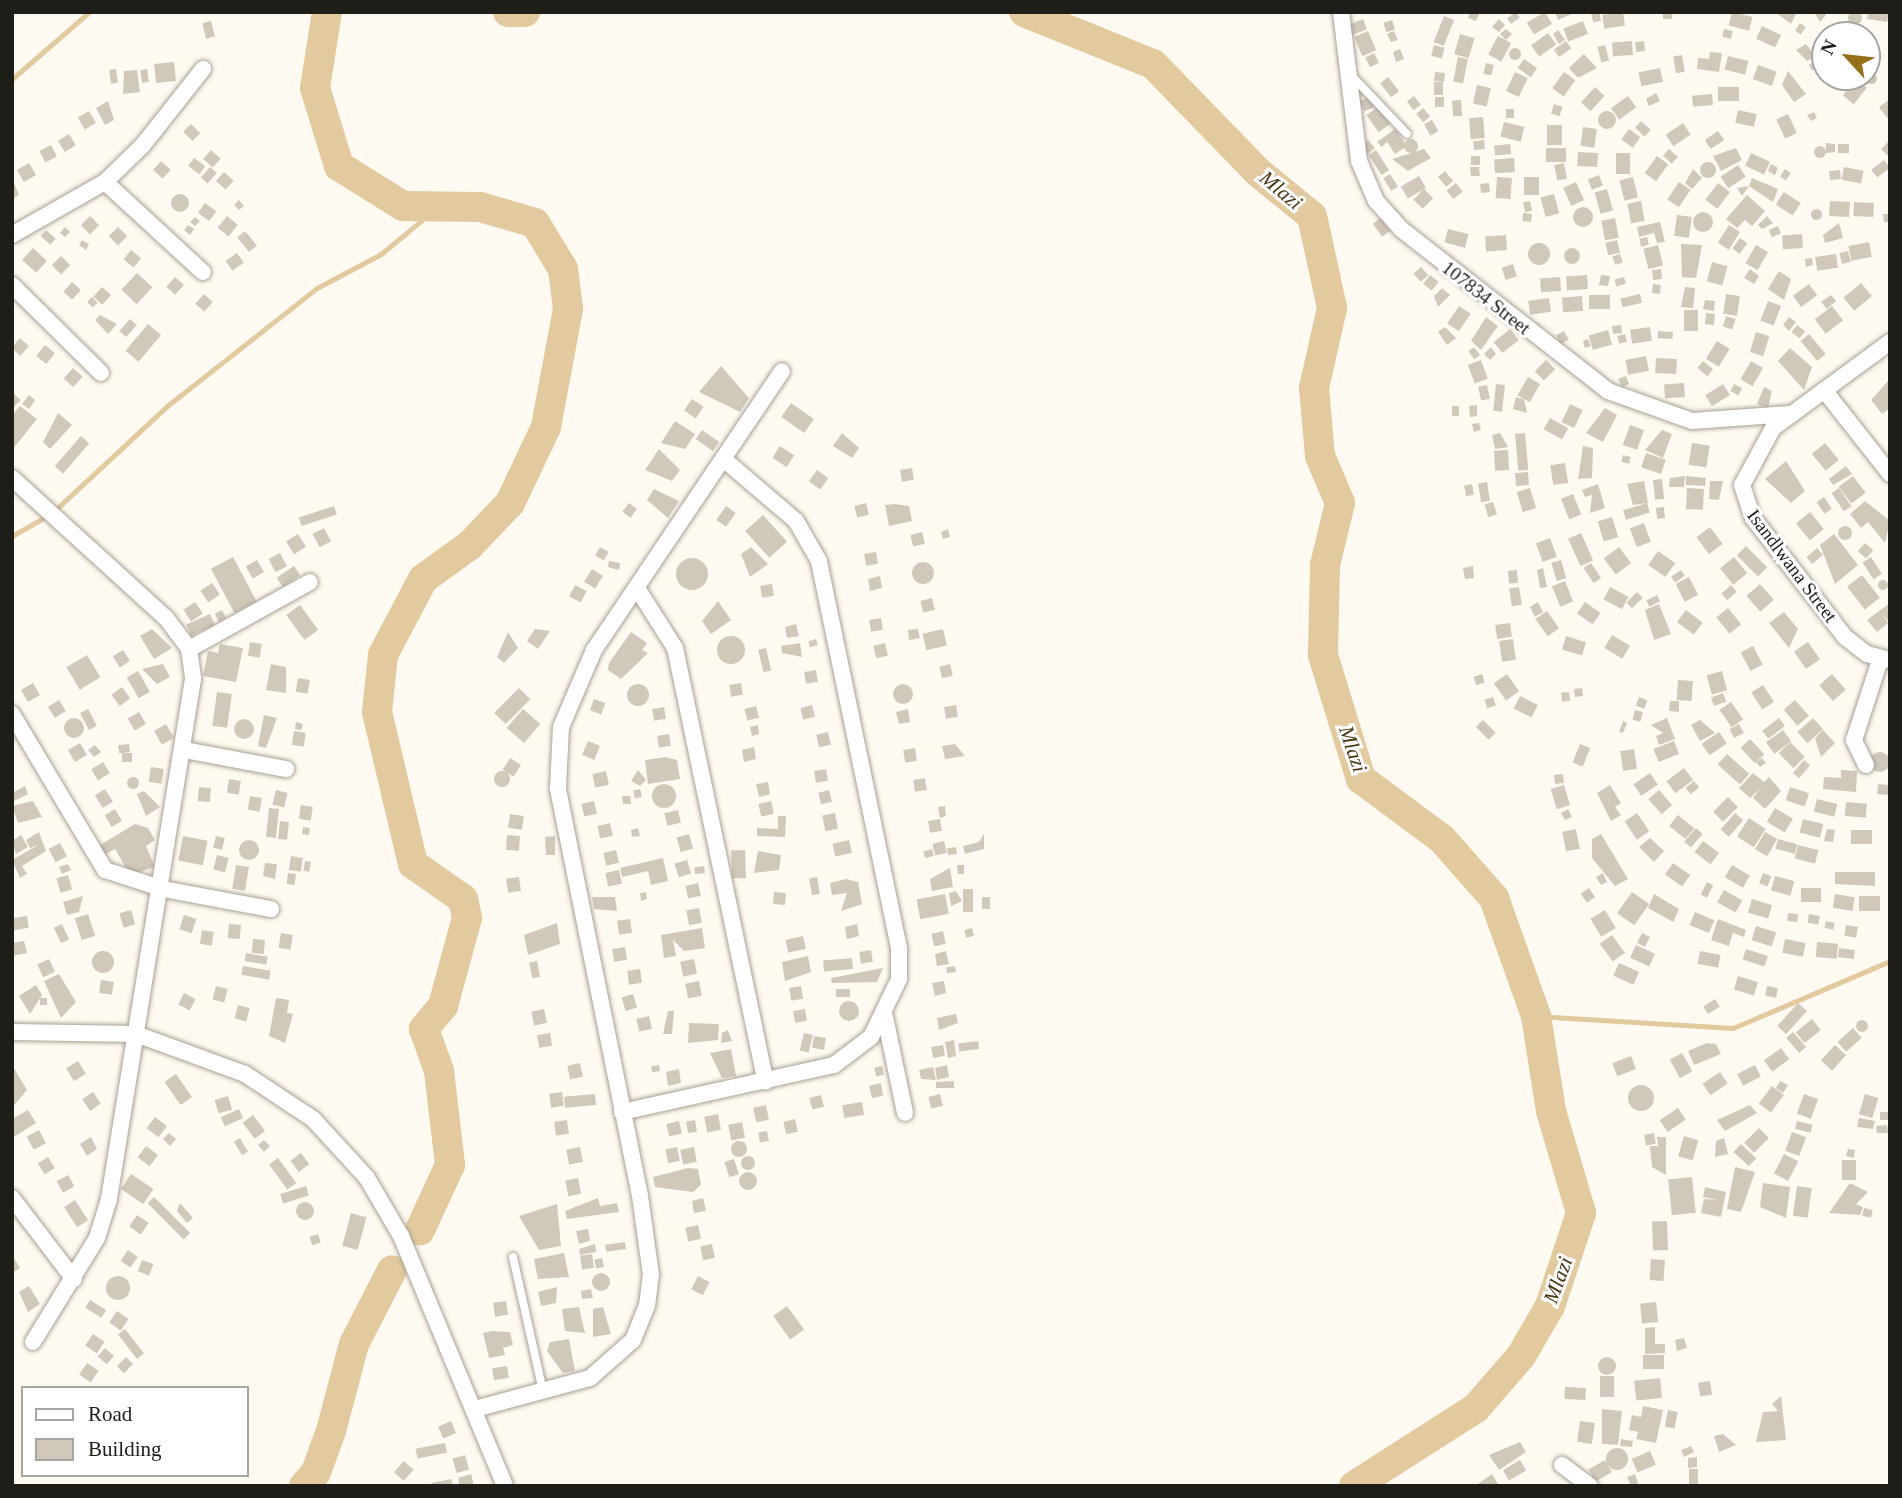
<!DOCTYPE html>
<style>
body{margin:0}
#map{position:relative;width:1902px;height:1498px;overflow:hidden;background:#fffaf1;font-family:"Times New Roman",serif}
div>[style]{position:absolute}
.stream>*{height:5px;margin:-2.5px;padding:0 2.5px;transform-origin:2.5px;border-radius:2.5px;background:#e2ca9e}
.river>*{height:30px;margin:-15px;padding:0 15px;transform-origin:15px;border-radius:15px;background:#e2ca9e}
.building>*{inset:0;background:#d0c9ba;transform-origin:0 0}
.round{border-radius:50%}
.roads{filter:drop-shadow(0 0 2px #a8a093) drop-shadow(0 0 2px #a8a093)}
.service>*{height:8px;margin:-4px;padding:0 4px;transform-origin:4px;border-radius:4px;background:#fff}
.minor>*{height:16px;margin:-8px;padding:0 8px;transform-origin:8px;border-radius:8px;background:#fff}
span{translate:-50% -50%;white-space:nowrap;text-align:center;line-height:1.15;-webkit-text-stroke:6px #fff;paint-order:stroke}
.street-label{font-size:19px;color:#1f1d17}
.water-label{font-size:21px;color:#473512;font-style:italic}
.frame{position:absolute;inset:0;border:14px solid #1f1d17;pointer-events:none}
.legend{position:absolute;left:21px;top:1386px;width:228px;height:91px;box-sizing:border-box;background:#fff;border:2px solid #a5a5a2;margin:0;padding:9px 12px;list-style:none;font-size:21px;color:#1f1d17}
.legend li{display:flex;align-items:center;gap:14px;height:35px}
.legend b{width:35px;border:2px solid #a5a5a2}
.north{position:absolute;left:1811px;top:21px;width:70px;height:70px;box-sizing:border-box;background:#fff;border:2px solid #a5a5a2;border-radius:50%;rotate:297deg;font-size:19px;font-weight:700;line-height:28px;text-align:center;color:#1f1d17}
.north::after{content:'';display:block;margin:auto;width:24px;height:32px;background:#966f19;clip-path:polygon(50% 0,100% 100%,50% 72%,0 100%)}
</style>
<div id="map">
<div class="stream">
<i style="left:12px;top:79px;width:102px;rotate:-41deg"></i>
<i style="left:12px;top:536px;width:46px;rotate:-29.9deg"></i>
<i style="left:52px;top:513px;width:157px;rotate:-42.9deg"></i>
<i style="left:167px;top:406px;width:191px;rotate:-38.2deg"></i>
<i style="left:317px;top:288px;width:72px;rotate:-28deg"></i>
<i style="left:381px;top:254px;width:75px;rotate:-39.6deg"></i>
<i style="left:1536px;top:1016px;width:197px;rotate:3.5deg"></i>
<i style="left:1733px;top:1028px;width:171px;rotate:-23.1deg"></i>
</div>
<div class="river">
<i style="left:327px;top:12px;width:77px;rotate:99deg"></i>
<i style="left:315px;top:88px;width:82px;rotate:72.9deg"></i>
<i style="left:339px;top:166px;width:75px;rotate:32deg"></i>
<i style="left:403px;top:206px;width:77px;rotate:0.7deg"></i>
<i style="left:480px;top:207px;width:57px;rotate:16.2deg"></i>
<i style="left:535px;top:223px;width:54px;rotate:58.7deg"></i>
<i style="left:563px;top:269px;width:40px;rotate:82.9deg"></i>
<i style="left:568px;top:309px;width:120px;rotate:100.6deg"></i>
<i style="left:546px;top:427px;width:84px;rotate:115.3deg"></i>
<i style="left:510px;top:503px;width:58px;rotate:133.6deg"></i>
<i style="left:470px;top:545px;width:58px;rotate:144.1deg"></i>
<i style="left:423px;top:579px;width:86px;rotate:117.8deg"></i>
<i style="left:383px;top:655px;width:57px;rotate:96deg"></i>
<i style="left:377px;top:712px;width:156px;rotate:76.7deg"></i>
<i style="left:413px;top:864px;width:61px;rotate:35deg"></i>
<i style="left:463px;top:899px;width:19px;rotate:78deg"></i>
<i style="left:467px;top:918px;width:91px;rotate:105.3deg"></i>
<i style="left:443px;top:1006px;width:30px;rotate:130deg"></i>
<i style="left:424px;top:1029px;width:45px;rotate:70.3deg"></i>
<i style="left:439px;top:1071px;width:95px;rotate:83.3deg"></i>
<i style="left:450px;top:1165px;width:72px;rotate:114.8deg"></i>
<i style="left:508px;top:12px;width:17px"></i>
<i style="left:1024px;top:12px;width:139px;rotate:22deg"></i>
<i style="left:1153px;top:64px;width:152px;rotate:45.8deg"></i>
<i style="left:1259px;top:173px;width:68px;rotate:39.1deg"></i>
<i style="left:1312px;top:216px;width:94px;rotate:77.7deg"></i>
<i style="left:1332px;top:308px;width:82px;rotate:102.7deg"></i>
<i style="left:1314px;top:388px;width:68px;rotate:85deg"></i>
<i style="left:1320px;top:456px;width:51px;rotate:66.9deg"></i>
<i style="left:1340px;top:503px;width:64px;rotate:103.6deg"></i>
<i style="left:1325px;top:565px;width:90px;rotate:91.3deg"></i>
<i style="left:1323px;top:655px;width:130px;rotate:73deg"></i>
<i style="left:1361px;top:779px;width:101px;rotate:36.5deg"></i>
<i style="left:1442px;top:839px;width:79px;rotate:48.6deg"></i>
<i style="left:1494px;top:898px;width:125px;rotate:70.4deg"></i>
<i style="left:1536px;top:1016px;width:96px;rotate:81deg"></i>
<i style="left:1551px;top:1111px;width:106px;rotate:73.6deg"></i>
<i style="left:1581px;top:1213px;width:98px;rotate:108.4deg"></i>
<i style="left:1550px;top:1306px;width:58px;rotate:120.1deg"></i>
<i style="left:1521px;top:1356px;width:69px;rotate:130.9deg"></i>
<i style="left:1476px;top:1408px;width:145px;rotate:147.4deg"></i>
<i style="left:304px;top:1486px;width:18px;rotate:-49deg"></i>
<i style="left:316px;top:1472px;width:44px;rotate:-69.9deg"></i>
<i style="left:331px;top:1431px;width:90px;rotate:-75.2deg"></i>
<i style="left:354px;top:1344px;width:83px;rotate:-62.8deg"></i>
</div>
<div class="building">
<i class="round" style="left:1848px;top:11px;width:14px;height:14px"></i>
<i style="clip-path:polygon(1470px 12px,1480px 12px,1476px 21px,1468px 18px)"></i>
<i style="left:1516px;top:12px;width:7px;height:11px;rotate:56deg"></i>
<i style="left:1545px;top:12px;width:14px;height:21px;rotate:60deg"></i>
<i style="clip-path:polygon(1555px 12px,1576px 12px,1558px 20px)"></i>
<i style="left:1599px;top:12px;width:9px;height:8px;rotate:77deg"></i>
<i style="left:1623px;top:12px;width:14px;height:21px;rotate:82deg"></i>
<i style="left:1663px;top:12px;width:9px;height:7px"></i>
<i style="left:1732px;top:12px;width:21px;height:14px;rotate:14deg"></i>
<i style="clip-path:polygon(1775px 12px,1797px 12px,1791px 24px)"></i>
<i style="clip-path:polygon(1814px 12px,1823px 12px,1826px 15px,1820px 22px)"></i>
<i style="clip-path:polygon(1868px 12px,1889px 12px,1887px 22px,1867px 19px)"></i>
<i style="left:1444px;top:16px;width:11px;height:28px;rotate:22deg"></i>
<i style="left:1363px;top:19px;width:11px;height:17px;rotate:68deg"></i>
<i style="clip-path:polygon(1499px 19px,1505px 25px,1499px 32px,1492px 27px)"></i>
<i style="left:1392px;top:20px;width:10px;height:9px;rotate:73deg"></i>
<i style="left:211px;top:21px;width:16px;height:9px;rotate:76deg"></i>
<i style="left:1583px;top:21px;width:14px;height:21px;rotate:69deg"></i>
<i style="left:1800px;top:23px;width:7px;height:9px;rotate:34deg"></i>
<i style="left:1762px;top:26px;width:21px;height:14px;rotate:25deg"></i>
<i style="clip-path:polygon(1506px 29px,1512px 34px,1506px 40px,1500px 34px)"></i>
<i style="left:1724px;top:29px;width:9px;height:8px;rotate:13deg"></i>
<i style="clip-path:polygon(1558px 30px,1565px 40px,1559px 44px,1553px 34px)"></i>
<i style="left:1368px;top:31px;width:21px;height:15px;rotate:67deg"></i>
<i style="clip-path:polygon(1394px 31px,1398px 40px,1391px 42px,1387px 34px)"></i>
<i style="left:1548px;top:33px;width:14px;height:21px;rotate:54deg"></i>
<i style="left:1460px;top:34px;width:15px;height:21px;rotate:16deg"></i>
<i style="left:1498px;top:36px;width:15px;height:21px;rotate:28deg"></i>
<i style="left:1566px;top:41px;width:9px;height:15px;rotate:54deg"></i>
<i style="left:1632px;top:41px;width:14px;height:20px;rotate:86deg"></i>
<i style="left:1644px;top:41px;width:10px;height:9px;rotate:84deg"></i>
<i style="clip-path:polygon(1806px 44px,1815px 56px,1807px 61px,1796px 50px)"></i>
<i style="left:1434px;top:45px;width:11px;height:11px;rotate:15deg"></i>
<i style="left:1605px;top:45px;width:16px;height:8px;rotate:75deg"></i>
<i class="round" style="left:1509px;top:48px;width:12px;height:12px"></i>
<i style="clip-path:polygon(1400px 49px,1404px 59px,1396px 62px,1393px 52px)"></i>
<i style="clip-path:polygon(1710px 52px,1722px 53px,1719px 72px,1697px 69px,1698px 58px,1709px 59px)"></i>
<i style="left:1374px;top:53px;width:11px;height:10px;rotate:63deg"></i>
<i style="clip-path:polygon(1584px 54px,1597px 68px,1578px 78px,1569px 68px)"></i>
<i style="left:1682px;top:55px;width:17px;height:9px;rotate:80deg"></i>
<i style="left:1728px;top:56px;width:21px;height:14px;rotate:14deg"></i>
<i style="left:1458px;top:57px;width:10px;height:25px;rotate:11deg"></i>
<i style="left:1524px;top:59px;width:16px;height:11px;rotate:35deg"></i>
<i style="left:1816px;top:60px;width:7px;height:9px;rotate:56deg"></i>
<i style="left:174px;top:62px;width:19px;height:20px;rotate:84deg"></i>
<i style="left:1486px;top:63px;width:8px;height:11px;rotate:14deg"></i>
<i style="left:1758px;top:65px;width:20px;height:15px;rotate:20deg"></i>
<i style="left:1660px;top:68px;width:14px;height:22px;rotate:78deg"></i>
<i style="left:116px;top:69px;width:14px;height:7px;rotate:82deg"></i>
<i style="left:147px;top:69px;width:13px;height:7px;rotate:81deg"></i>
<i style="clip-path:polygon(137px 70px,140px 92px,123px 94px,124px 71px)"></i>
<i style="clip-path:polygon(1788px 71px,1806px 94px,1794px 102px,1782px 85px)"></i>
<i style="left:1435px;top:72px;width:10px;height:9px;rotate:6deg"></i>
<i style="left:1515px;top:72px;width:14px;height:21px;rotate:25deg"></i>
<i style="left:1564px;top:72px;width:14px;height:20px;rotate:36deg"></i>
<i class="round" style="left:1865.5px;top:72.5px;width:11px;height:11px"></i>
<i style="left:1388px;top:77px;width:18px;height:10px;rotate:52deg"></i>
<i style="left:1856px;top:79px;width:14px;height:21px;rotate:39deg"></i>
<i style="left:1434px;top:82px;width:9px;height:13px"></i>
<i style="left:1477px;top:85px;width:14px;height:19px;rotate:12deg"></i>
<i style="left:1595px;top:87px;width:13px;height:21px;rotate:42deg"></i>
<i style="left:1739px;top:87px;width:14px;height:21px;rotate:90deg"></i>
<i style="clip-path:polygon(1656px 93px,1660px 101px,1649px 106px,1646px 99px)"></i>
<i style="left:1712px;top:94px;width:11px;height:20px;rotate:85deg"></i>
<i style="left:1414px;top:96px;width:11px;height:9px;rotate:52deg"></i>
<i style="left:1628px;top:96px;width:14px;height:21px;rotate:54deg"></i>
<i style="left:1370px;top:97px;width:11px;height:11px;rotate:68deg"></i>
<i style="left:1435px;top:97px;width:9px;height:10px"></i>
<i style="clip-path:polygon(1890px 99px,1890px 116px,1887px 118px,1879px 107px)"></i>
<i style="left:1461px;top:100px;width:16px;height:9px;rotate:86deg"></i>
<i style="clip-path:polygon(108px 101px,114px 120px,105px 125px,96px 108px)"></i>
<i style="left:1554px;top:104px;width:9px;height:10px;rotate:18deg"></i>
<i style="left:1378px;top:107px;width:21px;height:14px;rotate:55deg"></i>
<i style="left:1423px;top:108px;width:11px;height:9px;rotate:49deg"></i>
<i style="left:1506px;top:109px;width:8px;height:9px"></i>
<i style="left:1738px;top:110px;width:19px;height:13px;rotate:12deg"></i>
<i style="left:89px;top:111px;width:14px;height:13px;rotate:60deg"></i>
<i class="round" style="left:1598px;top:111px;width:18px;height:18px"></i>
<i style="clip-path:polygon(1814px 112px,1817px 118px,1811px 121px,1807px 115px)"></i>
<i style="left:1788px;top:114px;width:21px;height:13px;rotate:65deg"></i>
<i style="left:1483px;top:117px;width:21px;height:14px;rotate:85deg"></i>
<i style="left:1432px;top:120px;width:13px;height:9px;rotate:61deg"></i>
<i style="left:1641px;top:121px;width:13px;height:9px;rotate:42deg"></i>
<i style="left:1504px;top:122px;width:21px;height:15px;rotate:14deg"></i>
<i style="left:1683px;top:123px;width:14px;height:21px;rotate:56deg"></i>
<i style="left:191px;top:124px;width:13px;height:11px;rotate:45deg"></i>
<i style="left:1547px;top:125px;width:15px;height:20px"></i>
<i style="left:1583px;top:127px;width:14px;height:19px;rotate:8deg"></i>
<i style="clip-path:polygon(1395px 129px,1407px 146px,1395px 154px,1387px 142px,1382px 147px,1377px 142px)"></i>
<i style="left:1629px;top:129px;width:14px;height:13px;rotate:36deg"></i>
<i style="left:1718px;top:131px;width:11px;height:16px;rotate:56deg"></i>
<i style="left:69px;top:134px;width:13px;height:13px;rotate:58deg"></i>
<i class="round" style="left:1404px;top:139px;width:14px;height:14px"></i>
<i style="clip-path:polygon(1368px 140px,1375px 148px,1368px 154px,1362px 146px)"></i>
<i style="left:1484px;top:140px;width:9px;height:11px;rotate:84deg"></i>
<i style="clip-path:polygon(1890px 140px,1890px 158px,1881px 149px)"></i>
<i style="clip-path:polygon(1826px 143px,1835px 144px,1835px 152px,1826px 153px)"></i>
<i style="left:1510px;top:144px;width:10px;height:16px;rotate:84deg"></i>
<i style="left:1838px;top:144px;width:11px;height:9px"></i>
<i style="left:51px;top:145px;width:13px;height:13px;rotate:63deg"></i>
<i class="round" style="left:1814px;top:146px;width:12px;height:12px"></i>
<i style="left:1566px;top:148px;width:14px;height:20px;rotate:90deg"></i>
<i style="clip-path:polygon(1736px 148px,1742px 160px,1721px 171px,1713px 156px)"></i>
<i style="clip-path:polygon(1424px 149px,1431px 158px,1408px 171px,1392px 159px)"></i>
<i style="left:1669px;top:149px;width:12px;height:9px;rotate:42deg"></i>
<i style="left:211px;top:150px;width:13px;height:12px;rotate:42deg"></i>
<i style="left:1376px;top:150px;width:24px;height:9px;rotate:57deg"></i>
<i style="left:1578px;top:152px;width:20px;height:14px;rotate:3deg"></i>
<i style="left:1616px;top:153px;width:14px;height:21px"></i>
<i style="left:1751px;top:153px;width:21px;height:14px;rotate:25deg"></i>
<i style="left:1471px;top:156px;width:9px;height:9px"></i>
<i style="left:1657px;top:156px;width:14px;height:21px;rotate:36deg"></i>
<i style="left:194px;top:158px;width:14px;height:10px;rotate:36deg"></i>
<i style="left:1514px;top:158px;width:14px;height:20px;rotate:86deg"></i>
<i style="left:1884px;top:160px;width:10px;height:16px;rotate:53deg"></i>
<i style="left:161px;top:161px;width:13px;height:12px;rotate:42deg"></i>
<i class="round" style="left:1700px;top:162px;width:16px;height:16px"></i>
<i style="left:29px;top:163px;width:14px;height:14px;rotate:60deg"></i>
<i style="left:1564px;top:163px;width:16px;height:10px;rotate:79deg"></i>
<i style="clip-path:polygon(1771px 164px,1778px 168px,1775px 175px,1768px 171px)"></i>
<i style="left:1738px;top:165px;width:14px;height:21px;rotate:56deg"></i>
<i style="left:210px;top:167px;width:9px;height:14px;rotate:41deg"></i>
<i style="clip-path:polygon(1470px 167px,1479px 167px,1480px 176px,1471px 176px)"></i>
<i style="left:1844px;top:167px;width:20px;height:13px;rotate:11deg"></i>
<i style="clip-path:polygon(1693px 169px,1702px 178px,1692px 189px,1685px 183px)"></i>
<i style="left:1785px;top:169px;width:7px;height:9px;rotate:34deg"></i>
<i style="left:1840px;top:170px;width:9px;height:11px;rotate:84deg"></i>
<i style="left:1445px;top:171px;width:13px;height:9px;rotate:51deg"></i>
<i style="left:224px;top:172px;width:13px;height:12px;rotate:42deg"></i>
<i style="left:1390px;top:174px;width:15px;height:8px;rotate:58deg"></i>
<i style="left:1599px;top:175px;width:11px;height:12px;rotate:68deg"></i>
<i style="left:1419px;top:176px;width:14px;height:21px;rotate:60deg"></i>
<i style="left:1497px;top:177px;width:15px;height:21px;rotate:4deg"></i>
<i style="left:1524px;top:177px;width:15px;height:18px"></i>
<i style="left:1633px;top:177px;width:21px;height:14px;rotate:76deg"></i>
<i style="clip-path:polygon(12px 178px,19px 195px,12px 199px)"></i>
<i style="clip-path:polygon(1752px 178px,1778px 189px,1773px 202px,1749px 186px,1742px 196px,1737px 188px,1749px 186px)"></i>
<i style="left:1576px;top:182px;width:20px;height:14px;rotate:66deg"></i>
<i style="left:1679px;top:182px;width:14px;height:21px;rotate:34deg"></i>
<i style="left:1456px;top:183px;width:11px;height:12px;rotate:52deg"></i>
<i style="left:1489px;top:183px;width:9px;height:9px;rotate:84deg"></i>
<i style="left:1718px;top:183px;width:15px;height:21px;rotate:37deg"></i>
<i style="left:1424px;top:189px;width:13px;height:15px;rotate:45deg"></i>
<i style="left:1607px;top:189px;width:22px;height:13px;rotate:74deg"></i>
<i style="left:1784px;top:192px;width:20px;height:15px;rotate:33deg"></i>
<i style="left:1554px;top:194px;width:20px;height:14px;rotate:75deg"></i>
<i class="round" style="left:171px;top:194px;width:18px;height:18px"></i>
<i style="clip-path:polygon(1747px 195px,1765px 211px,1752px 226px,1745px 220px,1737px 228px,1726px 219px)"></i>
<i style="clip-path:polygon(239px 200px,244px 206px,239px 210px,234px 205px)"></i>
<i style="left:1530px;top:201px;width:10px;height:7px;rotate:79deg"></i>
<i style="left:1641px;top:201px;width:20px;height:14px;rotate:79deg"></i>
<i style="left:1830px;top:201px;width:20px;height:15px;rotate:3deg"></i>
<i style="left:1854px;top:202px;width:20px;height:14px;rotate:3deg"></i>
<i style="left:205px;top:203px;width:14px;height:12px;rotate:36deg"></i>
<i class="round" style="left:1573px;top:207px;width:20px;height:20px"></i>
<i class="round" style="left:1810.5px;top:208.5px;width:11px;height:11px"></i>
<i class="round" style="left:1693px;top:212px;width:20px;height:20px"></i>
<i style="left:1523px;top:213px;width:9px;height:8px;rotate:6deg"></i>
<i style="clip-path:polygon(1883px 214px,1890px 214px,1890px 222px,1884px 222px)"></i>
<i style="left:1677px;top:215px;width:15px;height:21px;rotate:8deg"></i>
<i style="left:90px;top:216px;width:13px;height:13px;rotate:45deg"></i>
<i style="left:227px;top:216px;width:14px;height:15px;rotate:39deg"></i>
<i style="clip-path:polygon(1767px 216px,1773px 223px,1762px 229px,1758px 225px)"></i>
<i style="clip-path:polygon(195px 217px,200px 221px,195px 226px,190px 222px)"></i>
<i style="left:1381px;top:218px;width:16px;height:10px;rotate:55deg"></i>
<i style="left:1615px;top:218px;width:20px;height:14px;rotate:79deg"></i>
<i style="clip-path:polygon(1660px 222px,1665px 242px,1657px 243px,1654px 233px,1639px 237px,1637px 227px)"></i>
<i style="clip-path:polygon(1839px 223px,1843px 238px,1825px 243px,1823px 235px)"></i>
<i style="clip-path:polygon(188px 225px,194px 229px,190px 235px,184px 230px)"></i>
<i style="left:1729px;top:225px;width:13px;height:21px;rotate:32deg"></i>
<i style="left:1778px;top:226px;width:8px;height:10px;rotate:67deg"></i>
<i style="clip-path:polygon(65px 227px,70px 232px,65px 237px,60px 233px)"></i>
<i style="left:118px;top:227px;width:13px;height:13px;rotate:45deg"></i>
<i style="left:1448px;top:229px;width:21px;height:14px;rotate:14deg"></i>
<i style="left:46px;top:230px;width:13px;height:8px;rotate:42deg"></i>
<i style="left:245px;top:231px;width:19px;height:10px;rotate:51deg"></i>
<i style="left:1802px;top:234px;width:14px;height:20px;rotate:86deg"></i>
<i style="left:1506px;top:235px;width:15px;height:21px;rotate:86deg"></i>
<i style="left:1647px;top:237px;width:8px;height:8px;rotate:76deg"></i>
<i style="left:1740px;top:238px;width:9px;height:13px;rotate:36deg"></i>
<i style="clip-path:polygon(82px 240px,89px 244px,86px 250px,79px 245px)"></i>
<i style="left:1617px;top:240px;width:13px;height:12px;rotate:77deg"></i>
<i style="left:1869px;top:242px;width:15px;height:21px;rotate:79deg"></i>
<i class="round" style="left:1528px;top:243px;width:22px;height:22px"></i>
<i style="clip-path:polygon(1681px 244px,1702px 245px,1696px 278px,1682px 277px)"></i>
<i style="left:1658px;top:245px;width:21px;height:15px;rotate:76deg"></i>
<i style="left:1756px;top:245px;width:14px;height:21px;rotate:30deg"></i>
<i class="round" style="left:1564px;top:248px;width:16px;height:16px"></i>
<i style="left:33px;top:248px;width:19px;height:16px;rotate:43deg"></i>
<i style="left:131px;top:250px;width:13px;height:12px;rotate:39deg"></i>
<i style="left:1848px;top:251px;width:11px;height:9px;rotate:75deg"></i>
<i style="left:237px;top:253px;width:12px;height:14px;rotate:55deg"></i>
<i style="left:1620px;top:254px;width:9px;height:8px;rotate:72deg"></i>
<i style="left:1836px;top:254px;width:14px;height:21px;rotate:82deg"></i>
<i style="left:61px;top:256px;width:13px;height:13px;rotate:45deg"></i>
<i style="clip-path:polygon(1812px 258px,1813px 265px,1806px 267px,1805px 259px)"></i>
<i style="left:1712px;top:262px;width:16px;height:20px;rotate:15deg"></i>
<i style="left:1513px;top:264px;width:13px;height:12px;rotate:72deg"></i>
<i style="left:1421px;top:267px;width:11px;height:10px;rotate:49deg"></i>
<i style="left:1661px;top:269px;width:10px;height:9px;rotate:84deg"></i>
<i style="clip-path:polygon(1750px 269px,1759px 276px,1754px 284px,1744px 278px)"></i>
<i style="clip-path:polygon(1779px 271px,1791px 279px,1784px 300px,1768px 289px)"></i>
<i style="left:137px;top:273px;width:21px;height:23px;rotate:43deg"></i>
<i style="left:1430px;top:275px;width:11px;height:11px;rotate:38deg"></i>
<i style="left:1587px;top:275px;width:14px;height:21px;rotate:86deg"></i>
<i style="clip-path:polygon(1601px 275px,1610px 276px,1608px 286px,1599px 285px)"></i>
<i style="left:175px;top:277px;width:12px;height:13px;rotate:42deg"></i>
<i style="left:1560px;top:277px;width:14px;height:20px;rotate:86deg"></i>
<i style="left:1624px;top:277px;width:7px;height:10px;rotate:74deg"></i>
<i style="left:72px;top:282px;width:12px;height:13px;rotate:42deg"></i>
<i style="left:1861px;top:283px;width:17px;height:23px;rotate:50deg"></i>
<i style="left:1653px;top:284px;width:8px;height:9px;rotate:7deg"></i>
<i style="left:1809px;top:284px;width:14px;height:20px;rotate:54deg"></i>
<i style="left:102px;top:287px;width:12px;height:13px;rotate:42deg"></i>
<i style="clip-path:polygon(1685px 287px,1695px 288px,1693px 308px,1681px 307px)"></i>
<i style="clip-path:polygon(1442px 288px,1450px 295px,1438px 307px,1434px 296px)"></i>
<i style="left:204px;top:294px;width:12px;height:13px;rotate:42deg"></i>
<i style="left:1640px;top:294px;width:9px;height:20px;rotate:77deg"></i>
<i style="left:1726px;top:294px;width:14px;height:20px;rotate:8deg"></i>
<i style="left:1589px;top:295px;width:21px;height:14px"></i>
<i style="clip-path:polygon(1831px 295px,1836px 301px,1827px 309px,1821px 302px)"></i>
<i style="left:1582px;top:296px;width:15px;height:20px;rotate:86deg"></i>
<i style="left:92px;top:297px;width:8px;height:7px;rotate:45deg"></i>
<i style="left:1549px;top:298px;width:14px;height:21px;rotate:82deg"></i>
<i style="clip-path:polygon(1705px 300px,1715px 301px,1714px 311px,1703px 309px)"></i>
<i style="left:1768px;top:301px;width:14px;height:21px;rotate:21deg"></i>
<i style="left:1459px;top:306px;width:14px;height:21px;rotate:34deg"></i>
<i style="left:1832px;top:306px;width:18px;height:22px;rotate:52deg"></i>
<i style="left:1698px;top:310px;width:21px;height:14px;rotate:90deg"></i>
<i style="left:1706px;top:313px;width:9px;height:11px;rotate:6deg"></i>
<i style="clip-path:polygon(100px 315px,117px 324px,108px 334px,95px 320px)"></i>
<i style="left:1726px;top:316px;width:10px;height:11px;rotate:17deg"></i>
<i style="clip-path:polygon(1486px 317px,1498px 326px,1481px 350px,1471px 341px)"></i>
<i style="clip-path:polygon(1789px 317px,1796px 322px,1789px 331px,1783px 325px)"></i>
<i style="left:130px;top:319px;width:9px;height:16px;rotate:41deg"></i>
<i style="left:148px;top:324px;width:17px;height:35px;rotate:40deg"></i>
<i style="left:1621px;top:325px;width:8px;height:9px;rotate:83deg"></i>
<i style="left:1797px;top:325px;width:10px;height:9px;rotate:37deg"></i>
<i style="clip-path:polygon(1445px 327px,1456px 338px,1447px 345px,1438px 332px)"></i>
<i style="left:1650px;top:327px;width:14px;height:20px;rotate:82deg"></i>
<i style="left:1510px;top:329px;width:14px;height:21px;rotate:51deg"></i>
<i style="left:1608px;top:330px;width:15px;height:20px;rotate:74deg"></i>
<i style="left:1564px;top:331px;width:10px;height:9px;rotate:61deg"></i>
<i style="left:1658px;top:331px;width:15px;height:7px;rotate:4deg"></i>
<i style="left:1756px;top:332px;width:14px;height:21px;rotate:17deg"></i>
<i style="left:1625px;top:334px;width:8px;height:8px;rotate:76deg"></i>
<i style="left:1809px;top:334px;width:26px;height:11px;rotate:50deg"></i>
<i style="left:20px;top:338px;width:12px;height:13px;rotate:42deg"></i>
<i style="clip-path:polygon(1588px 339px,1591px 346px,1585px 348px,1583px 341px)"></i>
<i style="left:1717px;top:341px;width:15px;height:21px;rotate:32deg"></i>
<i style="left:45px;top:345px;width:13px;height:14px;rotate:39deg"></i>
<i style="left:1474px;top:347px;width:10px;height:7px;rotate:53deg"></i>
<i style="clip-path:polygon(1491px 347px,1496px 354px,1490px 360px,1484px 354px)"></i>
<i style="clip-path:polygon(1790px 348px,1812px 367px,1804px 390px,1778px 361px)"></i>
<i style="left:1646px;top:356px;width:15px;height:21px;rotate:79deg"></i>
<i style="left:1656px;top:358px;width:21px;height:15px;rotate:3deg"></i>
<i style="left:1481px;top:360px;width:20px;height:14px;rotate:70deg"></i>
<i style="left:1546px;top:360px;width:13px;height:16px;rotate:45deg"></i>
<i style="left:1703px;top:361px;width:13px;height:9px;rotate:39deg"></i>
<i style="left:1751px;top:361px;width:14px;height:21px;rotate:30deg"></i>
<i style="clip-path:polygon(721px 366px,749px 398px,740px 412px,699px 392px)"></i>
<i style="left:73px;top:368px;width:13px;height:14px;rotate:42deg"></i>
<i style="clip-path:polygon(1626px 376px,1629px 384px,1622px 387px,1618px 379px)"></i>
<i style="left:1528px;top:377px;width:14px;height:21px;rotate:30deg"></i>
<i style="clip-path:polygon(1890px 379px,1890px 408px,1882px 414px,1871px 400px)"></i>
<i style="left:1684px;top:383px;width:14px;height:20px;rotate:86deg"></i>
<i style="left:1496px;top:384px;width:9px;height:27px;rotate:6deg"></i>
<i style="left:1723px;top:384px;width:13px;height:21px;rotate:58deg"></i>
<i style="left:1734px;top:384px;width:9px;height:8px;rotate:27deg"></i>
<i style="left:1487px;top:385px;width:14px;height:9px;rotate:78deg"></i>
<i style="clip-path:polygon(1764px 387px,1772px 391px,1768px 408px,1757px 404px)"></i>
<i style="clip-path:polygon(12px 392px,21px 400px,12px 409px)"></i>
<i style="clip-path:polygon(29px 395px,35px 400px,29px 409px,22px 404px)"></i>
<i style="clip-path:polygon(1516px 397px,1524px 399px,1527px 413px,1513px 409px)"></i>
<i style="left:692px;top:399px;width:14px;height:14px;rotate:34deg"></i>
<i style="left:791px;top:403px;width:28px;height:17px;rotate:35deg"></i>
<i style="left:1570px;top:404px;width:14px;height:20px;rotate:25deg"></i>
<i style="clip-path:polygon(1477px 405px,1477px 416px,1470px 417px,1469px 406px)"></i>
<i style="clip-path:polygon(20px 406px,37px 419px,12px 450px,12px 415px)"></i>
<i style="left:1452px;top:406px;width:7px;height:10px"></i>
<i style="clip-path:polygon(1605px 408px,1617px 415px,1603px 442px,1586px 433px)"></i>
<i style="clip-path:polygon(58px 413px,72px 425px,50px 449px,43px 442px)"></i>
<i style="left:1550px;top:418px;width:21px;height:13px;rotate:29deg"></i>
<i style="clip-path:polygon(675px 421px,695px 434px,685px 449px,661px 443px)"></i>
<i style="clip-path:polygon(1479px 423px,1481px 430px,1474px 432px,1472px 424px)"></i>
<i style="left:1630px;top:425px;width:15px;height:21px;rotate:20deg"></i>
<i style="left:702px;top:430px;width:21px;height:11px;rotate:35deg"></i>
<i style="clip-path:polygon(1662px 430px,1672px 434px,1663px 458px,1645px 450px)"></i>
<i style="clip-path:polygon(842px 433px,859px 448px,852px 458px,833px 446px)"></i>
<i style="clip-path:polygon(1500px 433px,1508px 447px,1495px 449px,1492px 435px)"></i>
<i style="left:1525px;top:433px;width:37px;height:10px;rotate:85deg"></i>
<i style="left:81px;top:436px;width:11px;height:40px;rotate:41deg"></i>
<i style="left:1692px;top:443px;width:18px;height:22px;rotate:9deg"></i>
<i style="left:1825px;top:443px;width:22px;height:17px;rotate:51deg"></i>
<i style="left:780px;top:446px;width:17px;height:14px;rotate:33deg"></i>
<i style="clip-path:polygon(1583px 446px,1593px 448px,1592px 478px,1578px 479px)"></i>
<i style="clip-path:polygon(659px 449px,680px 470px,672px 481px,645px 470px)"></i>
<i style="left:1508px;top:450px;width:20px;height:14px;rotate:87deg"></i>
<i style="left:1646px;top:453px;width:21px;height:15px;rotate:19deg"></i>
<i style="left:1623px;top:455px;width:8px;height:7px;rotate:14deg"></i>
<i style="clip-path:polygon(1786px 461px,1805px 491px,1791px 503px,1765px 479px)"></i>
<i style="left:1565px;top:463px;width:20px;height:15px;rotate:81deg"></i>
<i style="clip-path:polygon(1846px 466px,1852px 474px,1833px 485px,1829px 479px)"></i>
<i style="left:912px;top:468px;width:12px;height:12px;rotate:81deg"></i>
<i style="left:817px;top:470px;width:14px;height:14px;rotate:36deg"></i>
<i style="left:1528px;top:472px;width:13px;height:13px;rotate:86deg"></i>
<i style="clip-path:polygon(1685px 476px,1684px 487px,1669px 487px,1670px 478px)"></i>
<i style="clip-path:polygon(1686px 476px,1706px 478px,1705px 486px,1686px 485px)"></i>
<i style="left:1853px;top:476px;width:21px;height:18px;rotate:53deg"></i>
<i style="left:1662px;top:479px;width:20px;height:9px;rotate:84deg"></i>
<i style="clip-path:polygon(1644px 481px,1648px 503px,1633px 505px,1627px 484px)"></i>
<i style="clip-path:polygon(1710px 481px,1723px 481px,1719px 500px,1709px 499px)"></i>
<i style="left:1487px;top:482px;width:19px;height:9px;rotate:81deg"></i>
<i style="left:1472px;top:484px;width:11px;height:8px;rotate:80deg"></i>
<i style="clip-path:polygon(1598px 484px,1605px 508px,1590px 513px,1592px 495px,1585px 497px,1582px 490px)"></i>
<i style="left:1530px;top:488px;width:21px;height:14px;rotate:73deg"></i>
<i style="left:1687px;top:488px;width:17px;height:21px;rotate:3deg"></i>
<i style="left:1839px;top:488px;width:22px;height:9px;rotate:56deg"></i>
<i style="clip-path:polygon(654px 489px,679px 501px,668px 518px,647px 500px)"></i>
<i style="left:1573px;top:494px;width:22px;height:13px;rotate:68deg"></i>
<i style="left:1824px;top:497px;width:14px;height:9px;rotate:56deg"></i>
<i style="clip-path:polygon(1865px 501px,1890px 521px,1885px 543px,1868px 522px,1861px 528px,1850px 514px)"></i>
<i style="left:1493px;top:502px;width:13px;height:9px;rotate:72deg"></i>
<i style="left:629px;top:503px;width:10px;height:11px;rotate:37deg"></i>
<i style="left:866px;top:503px;width:12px;height:12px;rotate:76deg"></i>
<i style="left:1647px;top:503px;width:10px;height:25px;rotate:73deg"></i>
<i style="clip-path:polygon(895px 504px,909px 506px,912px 521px,889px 526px,885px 505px)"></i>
<i style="left:334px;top:506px;width:9px;height:37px;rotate:72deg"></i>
<i style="left:726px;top:506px;width:12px;height:17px;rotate:35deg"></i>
<i style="left:1664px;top:507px;width:11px;height:8px;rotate:85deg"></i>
<i style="left:1810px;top:512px;width:22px;height:18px;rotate:51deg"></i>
<i style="left:763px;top:515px;width:36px;height:24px;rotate:48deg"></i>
<i style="left:1612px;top:517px;width:21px;height:15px;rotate:73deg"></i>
<i style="left:1644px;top:523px;width:20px;height:15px;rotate:70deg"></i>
<i class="round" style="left:1838px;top:526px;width:14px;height:14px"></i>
<i style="left:1710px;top:527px;width:21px;height:17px;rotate:53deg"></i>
<i style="left:324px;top:528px;width:15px;height:13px;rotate:62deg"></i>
<i style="clip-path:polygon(948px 529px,950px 537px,943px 539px,941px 532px)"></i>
<i style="left:922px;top:532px;width:12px;height:12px;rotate:76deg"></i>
<i style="left:1581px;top:533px;width:30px;height:14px;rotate:66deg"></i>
<i style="left:298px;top:534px;width:15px;height:14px;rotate:58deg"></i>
<i style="clip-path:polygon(1834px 534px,1858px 565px,1835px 584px,1820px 545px)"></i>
<i style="left:1550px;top:538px;width:20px;height:15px;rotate:70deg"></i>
<i style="left:1865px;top:543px;width:11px;height:11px;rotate:41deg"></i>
<i style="left:1746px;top:546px;width:30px;height:13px;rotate:45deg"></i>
<i style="left:600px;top:547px;width:10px;height:10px;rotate:29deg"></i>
<i style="clip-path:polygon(751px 547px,768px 564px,750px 577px,741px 554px)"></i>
<i style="left:1619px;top:547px;width:20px;height:19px;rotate:53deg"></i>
<i style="left:1817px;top:548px;width:9px;height:14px;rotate:49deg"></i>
<i style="left:1658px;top:551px;width:21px;height:17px;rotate:35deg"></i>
<i style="left:876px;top:552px;width:12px;height:12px;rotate:81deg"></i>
<i style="left:280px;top:553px;width:15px;height:13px;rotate:62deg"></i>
<i style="left:233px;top:557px;width:50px;height:25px;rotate:62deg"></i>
<i style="left:1734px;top:557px;width:21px;height:18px;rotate:51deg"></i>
<i style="left:1871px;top:557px;width:20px;height:10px;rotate:57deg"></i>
<i class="round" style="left:676px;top:558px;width:32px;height:32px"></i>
<i style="left:257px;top:560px;width:14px;height:13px;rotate:60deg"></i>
<i style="left:1561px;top:560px;width:19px;height:10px;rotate:74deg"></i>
<i style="clip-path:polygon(609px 561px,620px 563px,619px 570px,608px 567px)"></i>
<i class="round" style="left:912px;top:562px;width:22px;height:22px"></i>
<i style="left:1591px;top:563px;width:18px;height:9px;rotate:56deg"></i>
<i style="left:294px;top:566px;width:11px;height:21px;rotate:56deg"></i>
<i style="clip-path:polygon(1473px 566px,1474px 578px,1465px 579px,1463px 568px)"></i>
<i style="clip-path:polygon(1543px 568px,1547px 587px,1540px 588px,1537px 570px)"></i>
<i style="left:592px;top:569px;width:13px;height:15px;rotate:32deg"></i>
<i style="left:1517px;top:570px;width:13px;height:9px;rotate:86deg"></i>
<i style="left:1681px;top:570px;width:7px;height:12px;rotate:56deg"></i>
<i style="left:1862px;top:575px;width:29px;height:19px;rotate:52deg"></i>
<i style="clip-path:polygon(880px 576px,882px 588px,870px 591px,868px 579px)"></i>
<i style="left:1689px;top:577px;width:20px;height:15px;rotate:63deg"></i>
<i class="round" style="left:1878px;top:580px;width:10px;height:10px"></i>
<i style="left:1565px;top:581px;width:22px;height:14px;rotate:68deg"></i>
<i style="left:212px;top:583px;width:14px;height:14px;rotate:56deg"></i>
<i style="left:772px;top:584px;width:12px;height:12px;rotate:81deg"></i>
<i style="left:1760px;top:584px;width:21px;height:18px;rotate:49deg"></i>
<i style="left:575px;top:585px;width:13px;height:13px;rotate:27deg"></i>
<i style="left:1731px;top:585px;width:9px;height:13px;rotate:49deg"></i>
<i style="left:1519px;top:587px;width:18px;height:10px;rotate:81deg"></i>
<i style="left:1610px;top:587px;width:21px;height:14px;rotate:28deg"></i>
<i style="left:1637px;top:592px;width:8px;height:15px;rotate:45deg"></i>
<i style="left:1657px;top:595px;width:7px;height:12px;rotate:63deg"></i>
<i style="left:932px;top:598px;width:12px;height:12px;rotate:76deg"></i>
<i style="clip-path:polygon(718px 601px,731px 620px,711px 634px,702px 621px)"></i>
<i style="left:195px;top:602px;width:14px;height:14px;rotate:56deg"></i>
<i style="clip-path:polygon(1538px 602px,1543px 612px,1535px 617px,1530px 607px)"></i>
<i style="left:1585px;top:602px;width:19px;height:14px;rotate:35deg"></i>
<i style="clip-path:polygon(1890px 603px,1890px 623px,1882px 614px,1888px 623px,1877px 632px,1867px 620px)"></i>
<i style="clip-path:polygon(1659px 604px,1671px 634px,1654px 640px,1645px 610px)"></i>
<i style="left:300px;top:605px;width:31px;height:17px;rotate:54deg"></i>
<i style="left:1728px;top:608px;width:21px;height:15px;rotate:51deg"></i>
<i style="left:222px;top:610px;width:9px;height:8px;rotate:63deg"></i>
<i style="left:1686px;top:610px;width:21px;height:15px;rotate:37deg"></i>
<i style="left:1547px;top:611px;width:21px;height:14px;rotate:55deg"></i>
<i style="clip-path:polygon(1784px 612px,1798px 629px,1789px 648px,1769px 623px)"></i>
<i style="left:210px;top:614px;width:12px;height:26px;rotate:66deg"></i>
<i style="left:881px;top:618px;width:12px;height:12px;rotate:81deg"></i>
<i style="left:1510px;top:623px;width:14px;height:15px;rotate:82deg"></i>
<i style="clip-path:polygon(796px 624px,799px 636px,787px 638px,785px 627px)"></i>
<i style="clip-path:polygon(152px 629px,172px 648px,154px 659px,140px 636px)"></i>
<i style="clip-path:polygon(535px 629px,550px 631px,538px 649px,527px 641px)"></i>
<i style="clip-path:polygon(918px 629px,920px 638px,909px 640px,908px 630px)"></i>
<i style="left:943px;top:629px;width:17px;height:21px;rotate:77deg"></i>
<i style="clip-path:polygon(508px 632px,518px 648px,504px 663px,497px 657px)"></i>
<i style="clip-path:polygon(631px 632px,647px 643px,642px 650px,648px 653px,621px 679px,608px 670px,609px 663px)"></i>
<i style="left:1612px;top:635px;width:21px;height:15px;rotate:31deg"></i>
<i class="round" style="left:717px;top:636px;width:28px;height:28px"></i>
<i style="left:1566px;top:636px;width:21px;height:14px;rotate:17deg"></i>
<i style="left:816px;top:639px;width:6px;height:8px;rotate:72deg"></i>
<i style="left:1513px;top:639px;width:21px;height:14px;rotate:82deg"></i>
<i style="left:250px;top:642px;width:12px;height:14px;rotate:9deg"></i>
<i style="left:1808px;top:642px;width:21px;height:17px;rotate:55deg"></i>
<i style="clip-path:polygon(800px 643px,802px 657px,782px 653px,781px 646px)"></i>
<i style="left:885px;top:643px;width:13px;height:12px;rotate:77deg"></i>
<i style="clip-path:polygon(220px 644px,243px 648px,236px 682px,203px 676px,208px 651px,218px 653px)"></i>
<i style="left:1753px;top:646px;width:21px;height:14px;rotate:62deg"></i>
<i style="left:766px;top:648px;width:23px;height:8px;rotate:77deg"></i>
<i style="left:123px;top:650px;width:13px;height:12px;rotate:58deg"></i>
<i style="left:87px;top:655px;width:26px;height:24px;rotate:59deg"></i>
<i style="clip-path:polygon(163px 664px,170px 677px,157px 684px,142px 669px)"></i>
<i style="clip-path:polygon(271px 664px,286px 667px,286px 693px,266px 690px)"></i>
<i style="left:950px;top:664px;width:12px;height:11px;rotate:76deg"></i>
<i style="left:816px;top:670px;width:12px;height:12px;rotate:81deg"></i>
<i style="left:138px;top:671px;width:24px;height:13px;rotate:60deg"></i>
<i style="left:1722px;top:671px;width:20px;height:16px;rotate:75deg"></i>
<i style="left:1482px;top:674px;width:9px;height:9px;rotate:72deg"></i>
<i style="left:1507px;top:674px;width:21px;height:16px;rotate:55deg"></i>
<i style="left:1832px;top:674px;width:21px;height:17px;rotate:49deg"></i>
<i style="left:298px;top:678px;width:12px;height:14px;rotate:9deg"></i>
<i style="left:1678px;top:680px;width:15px;height:20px;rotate:4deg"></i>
<i style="left:33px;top:683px;width:14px;height:14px;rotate:60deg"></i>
<i style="left:741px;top:683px;width:12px;height:12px;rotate:81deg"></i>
<i class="round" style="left:627px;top:684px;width:22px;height:22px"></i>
<i class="round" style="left:893px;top:684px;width:20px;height:20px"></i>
<i style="left:1763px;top:685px;width:20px;height:14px;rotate:57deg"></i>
<i style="left:122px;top:687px;width:14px;height:13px;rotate:54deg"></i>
<i style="left:519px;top:688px;width:16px;height:35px;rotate:45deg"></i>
<i style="left:1582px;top:688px;width:8px;height:8px;rotate:83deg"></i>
<i style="left:217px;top:692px;width:15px;height:34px;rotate:8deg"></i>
<i style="left:1569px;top:692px;width:9px;height:8px;rotate:84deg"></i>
<i style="left:1723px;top:693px;width:9px;height:13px;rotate:69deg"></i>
<i style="left:1520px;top:696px;width:20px;height:14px;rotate:27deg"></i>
<i style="left:1493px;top:697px;width:9px;height:9px;rotate:72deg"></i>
<i style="left:1639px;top:697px;width:9px;height:9px;rotate:21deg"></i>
<i style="left:594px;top:699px;width:12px;height:12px;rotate:20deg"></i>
<i style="left:59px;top:700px;width:13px;height:13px;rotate:58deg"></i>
<i style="left:1795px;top:700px;width:21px;height:15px;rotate:49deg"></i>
<i style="clip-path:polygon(1670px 701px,1679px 701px,1679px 712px,1669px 711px)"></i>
<i style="left:1731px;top:702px;width:21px;height:14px;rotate:55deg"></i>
<i style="left:812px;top:705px;width:12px;height:12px;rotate:76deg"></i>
<i style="left:956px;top:705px;width:12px;height:12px;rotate:81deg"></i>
<i style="left:756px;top:706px;width:12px;height:12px;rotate:76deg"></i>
<i style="left:664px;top:707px;width:12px;height:12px;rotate:81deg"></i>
<i style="left:88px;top:709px;width:19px;height:9px;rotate:62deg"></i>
<i style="left:523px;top:709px;width:23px;height:25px;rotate:41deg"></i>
<i style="clip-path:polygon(908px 709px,910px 722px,899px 724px,896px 712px)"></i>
<i style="left:1635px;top:710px;width:8px;height:10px;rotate:14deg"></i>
<i style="left:139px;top:712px;width:14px;height:13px;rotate:60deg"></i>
<i style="clip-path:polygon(264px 715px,277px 718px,266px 748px,258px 746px)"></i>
<i style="clip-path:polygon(1667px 718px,1675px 739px,1659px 745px,1656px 736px,1663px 733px,1651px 725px)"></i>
<i style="left:1779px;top:718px;width:10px;height:21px;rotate:53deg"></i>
<i style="left:1813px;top:718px;width:15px;height:21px;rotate:48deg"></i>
<i class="round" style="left:64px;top:718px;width:20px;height:20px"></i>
<i class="round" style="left:234px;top:719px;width:20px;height:20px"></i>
<i style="left:1483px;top:720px;width:18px;height:10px;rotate:45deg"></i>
<i style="clip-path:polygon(1700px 720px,1715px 733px,1700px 741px,1691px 725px)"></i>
<i style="clip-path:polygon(1623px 721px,1627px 723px,1623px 733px,1619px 732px)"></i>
<i style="clip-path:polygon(296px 722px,303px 724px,301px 730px,295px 729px)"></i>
<i style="left:166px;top:724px;width:16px;height:14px;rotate:60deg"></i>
<i style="left:1739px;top:724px;width:10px;height:11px;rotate:61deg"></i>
<i style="clip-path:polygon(758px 725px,759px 734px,752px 736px,750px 727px)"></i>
<i style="left:1783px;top:730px;width:14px;height:21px;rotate:54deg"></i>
<i style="clip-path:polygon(1823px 730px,1835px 743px,1821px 757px,1815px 738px)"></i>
<i style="left:294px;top:731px;width:12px;height:14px;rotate:9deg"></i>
<i style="left:828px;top:732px;width:13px;height:12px;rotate:77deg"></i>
<i style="left:1719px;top:732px;width:14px;height:21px;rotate:56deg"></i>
<i style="left:669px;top:734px;width:12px;height:12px;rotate:81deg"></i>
<i style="left:1750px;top:739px;width:21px;height:13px;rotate:47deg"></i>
<i style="left:588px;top:741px;width:13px;height:15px;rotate:23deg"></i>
<i style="left:1674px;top:741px;width:14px;height:22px;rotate:69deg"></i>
<i style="left:1790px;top:742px;width:21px;height:16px;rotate:45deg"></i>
<i style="left:80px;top:743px;width:14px;height:14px;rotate:60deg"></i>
<i style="left:129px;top:744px;width:8px;height:11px;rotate:83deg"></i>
<i style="clip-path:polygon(955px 744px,965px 756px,945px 759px,942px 746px)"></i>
<i style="left:1580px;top:744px;width:11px;height:20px;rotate:22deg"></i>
<i style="clip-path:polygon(95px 745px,101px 752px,94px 757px,88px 750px)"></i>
<i style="clip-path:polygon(754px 747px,756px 759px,744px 762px,742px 750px)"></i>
<i style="left:915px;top:748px;width:13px;height:12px;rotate:81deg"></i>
<i style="left:1634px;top:749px;width:20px;height:14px;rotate:81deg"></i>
<i class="round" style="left:1870px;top:752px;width:20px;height:20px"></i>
<i style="left:132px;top:753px;width:9px;height:10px;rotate:90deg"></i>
<i style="left:1727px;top:754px;width:30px;height:14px;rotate:42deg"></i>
<i style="clip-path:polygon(665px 757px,677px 760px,680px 779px,648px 784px,645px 760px)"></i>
<i style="left:510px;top:758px;width:13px;height:14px;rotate:32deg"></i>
<i style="clip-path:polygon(1762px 758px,1766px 763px,1760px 767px,1756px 762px)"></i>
<i style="left:1804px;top:760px;width:8px;height:17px;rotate:40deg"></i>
<i style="left:103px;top:762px;width:13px;height:14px;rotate:58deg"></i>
<i style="left:151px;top:767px;width:13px;height:15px;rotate:9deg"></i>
<i style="left:1684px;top:768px;width:15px;height:22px;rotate:53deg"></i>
<i style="left:826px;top:769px;width:12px;height:12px;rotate:81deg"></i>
<i style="clip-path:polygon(638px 770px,646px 780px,640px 786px,631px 781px)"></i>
<i style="clip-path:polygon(1841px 770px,1857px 771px,1856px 792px,1823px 789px,1824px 777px,1841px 778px)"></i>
<i class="round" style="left:494px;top:771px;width:16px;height:16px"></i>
<i style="left:606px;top:771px;width:14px;height:14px;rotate:78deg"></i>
<i style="left:1650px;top:773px;width:14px;height:20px;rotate:56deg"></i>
<i style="clip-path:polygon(1753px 773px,1764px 782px,1769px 777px,1781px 791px,1765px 809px,1753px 798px,1760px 789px,1750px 798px,1739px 788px)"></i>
<i style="left:1563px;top:774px;width:9px;height:9px;rotate:84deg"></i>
<i class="round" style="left:127px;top:777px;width:12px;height:12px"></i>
<i style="left:925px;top:778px;width:12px;height:12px;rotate:81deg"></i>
<i style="left:229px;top:779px;width:12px;height:14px;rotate:9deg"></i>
<i style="left:1694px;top:781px;width:8px;height:11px;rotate:50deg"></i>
<i style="clip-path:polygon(768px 782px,770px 794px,759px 797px,756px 784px)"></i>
<i class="round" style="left:652px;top:784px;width:24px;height:24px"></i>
<i style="left:1878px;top:784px;width:12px;height:10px;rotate:5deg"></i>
<i style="left:1564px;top:785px;width:21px;height:14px;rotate:73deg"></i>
<i style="clip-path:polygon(1610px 785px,1621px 803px,1615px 807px,1621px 815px,1611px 821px,1597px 793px)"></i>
<i style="clip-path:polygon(25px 786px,28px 794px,12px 802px,12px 793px)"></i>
<i style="left:199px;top:787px;width:12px;height:14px;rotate:5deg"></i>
<i style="left:1790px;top:787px;width:20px;height:14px;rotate:18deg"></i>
<i style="left:105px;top:789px;width:15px;height:12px;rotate:58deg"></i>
<i style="left:640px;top:789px;width:8px;height:7px;rotate:76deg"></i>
<i style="left:276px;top:790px;width:12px;height:15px;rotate:14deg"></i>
<i style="left:829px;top:790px;width:12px;height:11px;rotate:76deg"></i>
<i style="left:1659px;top:790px;width:20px;height:14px;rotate:49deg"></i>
<i style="clip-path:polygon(144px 791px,160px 807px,146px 816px,137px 794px)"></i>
<i style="left:250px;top:796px;width:12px;height:14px;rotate:9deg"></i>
<i style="clip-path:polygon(622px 796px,630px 796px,631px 804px,623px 804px)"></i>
<i style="left:1728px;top:797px;width:14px;height:21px;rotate:45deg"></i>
<i style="left:1817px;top:799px;width:21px;height:13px;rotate:14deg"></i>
<i style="clip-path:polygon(33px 801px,42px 817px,18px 823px,12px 806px)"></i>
<i style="left:594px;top:801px;width:13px;height:13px;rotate:77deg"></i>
<i style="left:771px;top:801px;width:13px;height:13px;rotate:77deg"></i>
<i style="left:1846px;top:802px;width:21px;height:14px;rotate:5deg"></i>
<i style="left:301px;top:805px;width:12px;height:14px;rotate:9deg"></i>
<i style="clip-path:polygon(945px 806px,946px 816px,940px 818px,938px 807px)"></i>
<i style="left:269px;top:808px;width:10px;height:29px;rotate:6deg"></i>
<i style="left:1775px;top:808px;width:21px;height:16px;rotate:31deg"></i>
<i style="left:115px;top:809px;width:14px;height:12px;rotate:60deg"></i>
<i style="clip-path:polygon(1568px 809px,1572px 817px,1565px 820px,1561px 813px)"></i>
<i style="left:678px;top:810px;width:13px;height:14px;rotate:77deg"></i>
<i style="left:835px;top:813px;width:16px;height:13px;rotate:79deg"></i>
<i style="left:1637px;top:813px;width:22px;height:15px;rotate:56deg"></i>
<i style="left:1735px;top:813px;width:11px;height:22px;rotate:41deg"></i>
<i style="left:510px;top:814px;width:14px;height:14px;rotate:8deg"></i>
<i style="left:1678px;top:815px;width:21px;height:14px;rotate:39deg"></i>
<i style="clip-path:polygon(778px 816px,786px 816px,785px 837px,757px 836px,757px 828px,778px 829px)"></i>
<i style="left:1749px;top:818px;width:20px;height:22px;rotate:33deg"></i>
<i style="left:940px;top:819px;width:12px;height:12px;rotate:81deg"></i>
<i style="left:1803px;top:819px;width:21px;height:14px;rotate:14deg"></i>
<i style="left:280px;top:821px;width:9px;height:18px;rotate:6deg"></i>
<i style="left:610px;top:823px;width:13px;height:13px;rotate:77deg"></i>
<i style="clip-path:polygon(135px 824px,148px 828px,155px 840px,146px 846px,155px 867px,130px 875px,115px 849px,104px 855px,100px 845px)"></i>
<i style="left:303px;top:827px;width:7px;height:7px;rotate:8deg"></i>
<i style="clip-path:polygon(638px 828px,640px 836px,632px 837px,631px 830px)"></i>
<i style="left:1696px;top:828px;width:9px;height:18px;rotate:41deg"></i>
<i style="left:1576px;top:829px;width:20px;height:14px;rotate:79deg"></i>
<i style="clip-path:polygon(1827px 829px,1835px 830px,1833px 842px,1824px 841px)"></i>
<i style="left:1851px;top:830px;width:21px;height:14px"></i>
<i style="clip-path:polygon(39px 832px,46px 851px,22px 866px,27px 874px,20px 878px,12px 860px,38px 845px,30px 848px,26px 840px)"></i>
<i style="left:1765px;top:832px;width:14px;height:20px;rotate:30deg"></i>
<i style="left:689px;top:834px;width:15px;height:13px;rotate:74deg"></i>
<i style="clip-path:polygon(984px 834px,984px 849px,965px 854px,963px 846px,979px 842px)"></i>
<i style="clip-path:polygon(1601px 834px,1628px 879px,1615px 886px,1592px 858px,1592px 839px)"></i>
<i style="clip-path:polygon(21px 835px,28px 847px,16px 854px,12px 841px)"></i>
<i style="left:507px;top:835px;width:13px;height:15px;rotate:4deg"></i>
<i style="left:183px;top:836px;width:25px;height:25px;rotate:11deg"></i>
<i style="left:216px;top:836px;width:9px;height:12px;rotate:13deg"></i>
<i style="clip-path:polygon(555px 836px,555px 855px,546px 855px,545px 837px)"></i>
<i style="clip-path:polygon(1650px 838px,1664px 851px,1654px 862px,1639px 847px)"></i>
<i style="left:1778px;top:839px;width:20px;height:10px;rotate:15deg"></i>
<i class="round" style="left:239px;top:840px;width:20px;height:20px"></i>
<i style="left:849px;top:840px;width:13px;height:17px;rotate:77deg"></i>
<i style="left:944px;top:841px;width:12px;height:12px;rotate:76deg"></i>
<i style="left:1703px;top:841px;width:20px;height:14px;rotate:37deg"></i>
<i style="left:60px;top:843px;width:15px;height:13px;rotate:62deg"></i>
<i style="left:1798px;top:845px;width:21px;height:14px;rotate:14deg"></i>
<i style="left:956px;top:847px;width:7px;height:9px;rotate:82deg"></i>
<i style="left:932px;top:849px;width:7px;height:9px;rotate:74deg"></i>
<i style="left:616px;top:850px;width:13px;height:13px;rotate:77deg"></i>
<i style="left:745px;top:850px;width:28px;height:14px;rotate:88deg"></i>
<i style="clip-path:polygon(758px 851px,781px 855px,779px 870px,754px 873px)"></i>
<i style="left:217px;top:855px;width:12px;height:15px;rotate:14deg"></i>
<i style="left:291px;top:856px;width:12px;height:14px;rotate:9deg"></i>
<i style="clip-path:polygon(663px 858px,668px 881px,651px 885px,648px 871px,622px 877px,620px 868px)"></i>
<i style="left:687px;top:860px;width:14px;height:13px;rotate:73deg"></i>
<i style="left:305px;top:861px;width:6px;height:10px;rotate:9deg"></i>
<i style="clip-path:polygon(265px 863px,277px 864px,275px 879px,263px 876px)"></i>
<i style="left:1673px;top:863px;width:21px;height:14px;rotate:35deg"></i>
<i style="clip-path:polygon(68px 864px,71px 870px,62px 874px,59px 867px)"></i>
<i style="left:236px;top:865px;width:13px;height:24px;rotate:9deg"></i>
<i style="clip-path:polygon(957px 865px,964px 865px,964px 874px,958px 874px)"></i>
<i style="left:1732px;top:865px;width:21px;height:14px;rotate:31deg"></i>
<i style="left:704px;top:866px;width:7px;height:10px;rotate:82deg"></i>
<i style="clip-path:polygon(950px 868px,953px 887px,932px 891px,930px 879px)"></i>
<i style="left:619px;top:870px;width:14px;height:14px;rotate:78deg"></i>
<i style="clip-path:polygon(1835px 872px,1875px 872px,1875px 886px,1835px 884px)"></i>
<i style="left:288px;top:873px;width:8px;height:11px;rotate:7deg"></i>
<i style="clip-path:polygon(1603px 873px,1607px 882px,1601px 885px,1596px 877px)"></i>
<i style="left:1763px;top:873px;width:9px;height:11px;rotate:21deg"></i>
<i style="left:68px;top:875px;width:15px;height:12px;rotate:74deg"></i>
<i style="left:1775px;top:876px;width:20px;height:15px;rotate:15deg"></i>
<i style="left:519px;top:877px;width:14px;height:13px;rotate:82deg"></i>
<i style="left:817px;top:877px;width:17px;height:8px;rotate:80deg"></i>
<i style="clip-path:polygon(846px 879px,858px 882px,862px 904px,841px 911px,847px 893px,832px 895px,830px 883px)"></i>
<i style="left:1707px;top:882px;width:7px;height:14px;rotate:27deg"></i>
<i style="left:698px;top:883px;width:13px;height:13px;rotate:77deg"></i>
<i style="left:1589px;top:888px;width:11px;height:10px;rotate:56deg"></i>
<i style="left:1821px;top:888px;width:14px;height:20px;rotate:90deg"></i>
<i style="left:963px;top:889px;width:10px;height:23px"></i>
<i style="left:1724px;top:890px;width:21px;height:14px;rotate:29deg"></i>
<i style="clip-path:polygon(956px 891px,962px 901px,951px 906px,949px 893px)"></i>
<i style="clip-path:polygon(646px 892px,647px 899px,641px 901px,640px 893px)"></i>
<i style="left:774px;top:892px;width:12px;height:12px;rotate:5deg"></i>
<i style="left:1632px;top:892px;width:21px;height:26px;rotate:35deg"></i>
<i style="left:945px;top:894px;width:20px;height:29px;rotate:79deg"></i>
<i style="clip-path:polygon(1654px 894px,1679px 909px,1673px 922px,1648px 908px)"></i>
<i style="left:1835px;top:894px;width:20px;height:14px;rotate:9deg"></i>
<i style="clip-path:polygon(83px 896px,79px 912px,67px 915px,63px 902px)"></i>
<i style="left:1859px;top:896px;width:21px;height:15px"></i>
<i style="clip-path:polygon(592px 897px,615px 897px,617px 911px,594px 909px)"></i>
<i style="left:982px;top:897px;width:8px;height:12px"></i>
<i style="left:1752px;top:899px;width:21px;height:14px;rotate:17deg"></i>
<i style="left:699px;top:908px;width:15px;height:13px;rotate:79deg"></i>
<i style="left:131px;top:910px;width:15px;height:12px;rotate:74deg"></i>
<i style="left:1605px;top:910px;width:21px;height:17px;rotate:59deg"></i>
<i style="left:1695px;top:912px;width:21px;height:14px;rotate:23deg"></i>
<i style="left:1788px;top:913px;width:10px;height:8px;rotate:6deg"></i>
<i style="left:88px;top:914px;width:23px;height:14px;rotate:72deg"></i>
<i style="left:1809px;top:914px;width:11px;height:9px;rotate:10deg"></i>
<i style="left:184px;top:915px;width:13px;height:15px;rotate:18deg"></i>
<i style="left:27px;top:916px;width:12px;height:15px;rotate:81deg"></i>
<i style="left:630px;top:919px;width:14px;height:13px;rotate:82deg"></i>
<i style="clip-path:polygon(1718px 919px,1746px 930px,1744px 937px,1733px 933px,1729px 946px,1711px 940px)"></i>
<i style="left:1826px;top:921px;width:9px;height:7px;rotate:13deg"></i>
<i style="clip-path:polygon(557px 923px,560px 944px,528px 955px,524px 935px)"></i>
<i style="left:62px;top:924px;width:17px;height:9px;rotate:65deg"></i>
<i style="left:229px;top:924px;width:12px;height:14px;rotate:5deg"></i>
<i style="clip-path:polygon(857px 924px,859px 936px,847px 939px,845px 927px)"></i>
<i style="left:1846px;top:925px;width:12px;height:11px;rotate:9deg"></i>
<i style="left:1756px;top:926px;width:21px;height:15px;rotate:17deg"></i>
<i style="clip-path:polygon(702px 928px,705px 948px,684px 951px,673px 940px,676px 956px,664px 958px,661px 935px)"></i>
<i style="left:972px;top:928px;width:8px;height:8px;rotate:76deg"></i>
<i style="left:202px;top:930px;width:12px;height:14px;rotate:9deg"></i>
<i style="left:943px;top:931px;width:13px;height:12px;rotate:77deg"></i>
<i style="left:281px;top:933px;width:12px;height:15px;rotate:9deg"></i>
<i style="left:1642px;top:933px;width:9px;height:11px;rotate:27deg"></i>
<i style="left:1612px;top:935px;width:22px;height:15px;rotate:54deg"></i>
<i style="left:803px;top:936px;width:13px;height:18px;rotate:77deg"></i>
<i style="left:253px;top:939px;width:12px;height:14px;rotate:5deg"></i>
<i style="left:1785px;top:939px;width:21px;height:14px;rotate:11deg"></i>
<i style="clip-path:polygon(24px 941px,27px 953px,12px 956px,12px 943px)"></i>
<i style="left:1817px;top:942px;width:21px;height:15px;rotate:5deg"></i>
<i style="left:1636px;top:945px;width:21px;height:14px;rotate:25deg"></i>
<i style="left:625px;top:947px;width:13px;height:13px;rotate:81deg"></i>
<i style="left:1839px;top:948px;width:16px;height:9px;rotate:7deg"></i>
<i style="left:1746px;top:949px;width:23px;height:11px;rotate:18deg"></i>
<i style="left:871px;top:950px;width:12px;height:12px;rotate:81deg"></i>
<i style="clip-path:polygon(946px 951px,949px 964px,937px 966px,935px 954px)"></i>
<i style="left:1700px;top:951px;width:21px;height:13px;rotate:11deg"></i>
<i class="round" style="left:92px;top:951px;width:22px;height:22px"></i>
<i style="left:246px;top:953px;width:22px;height:8px;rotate:10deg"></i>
<i style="clip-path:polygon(808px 956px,811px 972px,785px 981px,782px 962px)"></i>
<i style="left:852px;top:958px;width:11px;height:29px;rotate:85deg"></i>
<i style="left:49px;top:959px;width:14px;height:13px;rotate:65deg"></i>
<i style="left:694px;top:959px;width:15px;height:14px;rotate:79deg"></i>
<i style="left:537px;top:961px;width:16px;height:8px;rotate:79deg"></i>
<i style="left:1619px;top:963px;width:22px;height:14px;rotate:24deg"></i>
<i style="left:243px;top:966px;width:28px;height:9px;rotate:10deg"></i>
<i style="left:955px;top:966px;width:6px;height:9px;rotate:81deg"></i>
<i style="clip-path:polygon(883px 968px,877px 982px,832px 983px,831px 978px)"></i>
<i style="left:640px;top:969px;width:14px;height:13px;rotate:82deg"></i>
<i style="clip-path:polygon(59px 974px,76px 1002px,61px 1018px,44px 981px)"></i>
<i style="left:1738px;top:976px;width:21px;height:14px;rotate:17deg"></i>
<i style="left:101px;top:980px;width:13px;height:13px;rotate:9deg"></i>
<i style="left:699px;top:981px;width:15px;height:14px;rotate:79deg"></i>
<i style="clip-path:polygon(944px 981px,946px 993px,935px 996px,932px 983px)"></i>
<i style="clip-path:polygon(36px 985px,42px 995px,30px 1014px,19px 996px)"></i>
<i style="left:216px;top:986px;width:12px;height:14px;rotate:14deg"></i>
<i style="left:801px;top:986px;width:13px;height:12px;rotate:81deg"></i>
<i style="left:1767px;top:986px;width:11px;height:10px;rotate:10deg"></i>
<i style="left:836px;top:989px;width:14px;height:8px"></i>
<i style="left:184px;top:993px;width:13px;height:13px;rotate:27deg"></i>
<i style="left:633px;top:994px;width:14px;height:12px;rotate:73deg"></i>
<i style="left:40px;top:998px;width:7px;height:7px"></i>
<i style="clip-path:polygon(276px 998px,289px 1000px,287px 1013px,293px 1014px,285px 1043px,269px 1036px)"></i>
<i style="left:1715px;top:999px;width:9px;height:14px;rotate:58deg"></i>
<i class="round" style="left:839px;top:1001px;width:20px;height:20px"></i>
<i style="left:1798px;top:1003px;width:12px;height:31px;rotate:42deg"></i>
<i style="left:238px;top:1005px;width:12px;height:14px;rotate:14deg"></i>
<i style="left:544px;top:1009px;width:14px;height:13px;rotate:78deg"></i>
<i style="left:805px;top:1009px;width:12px;height:12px;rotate:81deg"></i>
<i style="clip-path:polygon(668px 1011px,674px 1011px,672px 1034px,663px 1034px)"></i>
<i style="clip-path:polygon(956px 1014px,958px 1023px,939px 1030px,937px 1018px)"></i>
<i style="left:649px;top:1016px;width:13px;height:13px;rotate:77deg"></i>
<i style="left:1812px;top:1019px;width:14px;height:21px;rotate:51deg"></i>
<i class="round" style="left:1856px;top:1020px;width:12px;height:12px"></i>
<i style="clip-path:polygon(689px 1023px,719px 1024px,718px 1040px,688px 1043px)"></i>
<i style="left:1853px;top:1028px;width:13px;height:21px;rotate:48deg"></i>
<i style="clip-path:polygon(728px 1030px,732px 1041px,721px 1043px,722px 1033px)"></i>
<i style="left:1793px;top:1032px;width:20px;height:9px;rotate:49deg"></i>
<i style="left:550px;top:1033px;width:13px;height:13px;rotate:81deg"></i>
<i style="left:804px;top:1033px;width:9px;height:18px;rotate:13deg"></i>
<i style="left:814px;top:1036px;width:12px;height:12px;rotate:9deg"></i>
<i style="clip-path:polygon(954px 1040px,956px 1056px,948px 1058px,945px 1042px)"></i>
<i style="left:978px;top:1041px;width:8px;height:20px;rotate:83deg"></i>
<i style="clip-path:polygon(1707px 1043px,1716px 1044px,1721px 1054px,1694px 1065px,1688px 1051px)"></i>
<i style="left:943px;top:1045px;width:11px;height:12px;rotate:80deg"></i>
<i style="left:1835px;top:1045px;width:15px;height:21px;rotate:42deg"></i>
<i style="left:1781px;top:1048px;width:14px;height:21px;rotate:54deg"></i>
<i style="clip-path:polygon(731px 1049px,736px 1076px,722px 1078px,710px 1053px)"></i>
<i style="left:1682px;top:1053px;width:21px;height:14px;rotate:61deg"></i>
<i style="left:1631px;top:1056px;width:14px;height:20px;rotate:69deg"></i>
<i style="left:78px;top:1061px;width:15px;height:14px;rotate:58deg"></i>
<i style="left:580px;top:1063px;width:14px;height:13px;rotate:78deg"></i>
<i style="clip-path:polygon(12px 1065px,27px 1090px,12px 1108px)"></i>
<i style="left:659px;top:1065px;width:6px;height:8px;rotate:81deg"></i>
<i style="clip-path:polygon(947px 1065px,949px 1077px,937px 1080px,935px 1068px)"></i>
<i style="left:1755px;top:1065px;width:13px;height:20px;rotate:63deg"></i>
<i style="left:882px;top:1066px;width:9px;height:8px;rotate:77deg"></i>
<i style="clip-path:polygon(933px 1067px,936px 1080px,921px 1079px,919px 1070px)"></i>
<i style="clip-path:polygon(679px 1069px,681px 1083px,668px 1086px,666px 1072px)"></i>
<i style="left:1720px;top:1072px;width:14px;height:21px;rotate:56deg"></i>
<i style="left:176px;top:1074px;width:28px;height:14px;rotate:55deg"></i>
<i style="clip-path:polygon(954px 1081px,954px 1088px,936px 1088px,936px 1082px)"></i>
<i style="clip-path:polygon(1780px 1081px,1788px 1085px,1783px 1093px,1776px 1088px)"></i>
<i style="clip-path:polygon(881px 1083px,883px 1096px,872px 1098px,869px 1086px)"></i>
<i class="round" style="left:1628px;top:1085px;width:26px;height:26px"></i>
<i style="left:1772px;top:1086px;width:15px;height:22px;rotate:37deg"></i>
<i style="left:93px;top:1092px;width:14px;height:13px;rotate:56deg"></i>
<i style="left:562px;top:1092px;width:14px;height:13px;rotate:82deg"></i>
<i style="left:595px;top:1094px;width:11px;height:31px;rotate:85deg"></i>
<i style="left:940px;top:1094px;width:12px;height:12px;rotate:76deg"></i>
<i style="left:1804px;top:1094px;width:15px;height:21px;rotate:20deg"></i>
<i style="left:1865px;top:1094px;width:14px;height:21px;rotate:17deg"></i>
<i style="left:821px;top:1095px;width:12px;height:12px;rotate:76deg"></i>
<i style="left:228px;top:1096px;width:14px;height:14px;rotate:73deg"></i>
<i style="left:862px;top:1102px;width:13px;height:20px;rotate:81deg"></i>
<i style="left:766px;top:1105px;width:15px;height:13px;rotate:79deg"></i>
<i style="clip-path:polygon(1750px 1105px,1757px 1113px,1725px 1131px,1717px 1120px)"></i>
<i style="left:1678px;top:1108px;width:14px;height:22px;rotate:56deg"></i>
<i style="left:239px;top:1109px;width:10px;height:20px;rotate:66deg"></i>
<i style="clip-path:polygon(28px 1110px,36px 1123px,12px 1138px,12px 1119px)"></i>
<i style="left:1880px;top:1112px;width:8px;height:8px"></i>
<i style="left:718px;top:1114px;width:16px;height:14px;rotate:79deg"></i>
<i style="left:253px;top:1115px;width:20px;height:13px;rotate:53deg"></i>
<i style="left:155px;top:1117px;width:15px;height:14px;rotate:37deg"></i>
<i style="clip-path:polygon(1859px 1118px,1875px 1121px,1873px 1129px,1857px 1127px)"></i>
<i style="left:795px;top:1119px;width:13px;height:12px;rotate:77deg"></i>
<i style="left:567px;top:1120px;width:14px;height:13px;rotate:82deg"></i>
<i style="left:695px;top:1120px;width:12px;height:9px;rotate:81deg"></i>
<i style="left:679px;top:1121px;width:13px;height:13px;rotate:77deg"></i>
<i style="left:1797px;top:1121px;width:16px;height:8px;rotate:14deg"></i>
<i style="left:742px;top:1122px;width:16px;height:14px;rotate:79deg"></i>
<i style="clip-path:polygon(1887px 1125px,1888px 1133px,1877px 1133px,1876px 1126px)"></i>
<i style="left:1759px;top:1128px;width:14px;height:21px;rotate:45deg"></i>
<i style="left:39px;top:1130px;width:15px;height:14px;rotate:62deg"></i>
<i style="left:767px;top:1131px;width:10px;height:9px;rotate:79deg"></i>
<i style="left:1792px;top:1132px;width:15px;height:20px;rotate:20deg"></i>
<i style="clip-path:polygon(169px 1133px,176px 1139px,170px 1146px,163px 1139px)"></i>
<i style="left:1654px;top:1133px;width:11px;height:10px;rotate:80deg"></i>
<i style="left:1684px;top:1136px;width:15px;height:21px;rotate:16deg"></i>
<i style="clip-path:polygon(91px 1137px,97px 1149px,87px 1156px,80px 1144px)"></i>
<i style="clip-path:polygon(1657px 1137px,1666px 1137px,1666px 1175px,1652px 1167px,1650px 1146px,1658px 1146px)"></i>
<i style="left:240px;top:1138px;width:16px;height:7px;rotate:60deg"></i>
<i style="clip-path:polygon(1724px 1138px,1728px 1154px,1715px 1157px,1716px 1141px)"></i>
<i style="clip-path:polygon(264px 1140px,270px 1146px,264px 1152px,258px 1145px)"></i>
<i class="round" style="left:731px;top:1141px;width:16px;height:16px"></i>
<i style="left:1741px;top:1144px;width:21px;height:11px;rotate:43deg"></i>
<i style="left:146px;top:1146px;width:15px;height:14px;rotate:37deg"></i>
<i style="left:580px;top:1147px;width:15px;height:14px;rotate:79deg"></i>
<i style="left:677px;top:1147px;width:14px;height:12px;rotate:78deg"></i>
<i style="left:694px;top:1147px;width:15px;height:14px;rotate:79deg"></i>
<i style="clip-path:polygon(1848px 1149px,1855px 1150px,1854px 1158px,1846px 1156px)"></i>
<i style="left:301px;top:1153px;width:14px;height:13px;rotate:54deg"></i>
<i style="left:1784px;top:1154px;width:16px;height:22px;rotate:27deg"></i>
<i class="round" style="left:741px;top:1156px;width:14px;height:14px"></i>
<i style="left:48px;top:1157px;width:13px;height:12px;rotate:58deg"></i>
<i style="left:278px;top:1158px;width:31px;height:11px;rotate:54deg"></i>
<i style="left:734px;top:1159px;width:16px;height:10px;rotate:72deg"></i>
<i style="left:1842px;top:1160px;width:14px;height:20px"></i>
<i style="clip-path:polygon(1735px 1167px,1755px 1172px,1741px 1212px,1727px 1209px)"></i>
<i style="clip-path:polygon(688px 1168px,698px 1169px,701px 1185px,693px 1192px,655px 1187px,653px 1177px)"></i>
<i class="round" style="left:739px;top:1172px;width:18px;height:18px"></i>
<i style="left:131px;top:1174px;width:27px;height:18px;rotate:34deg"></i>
<i style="left:68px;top:1175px;width:13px;height:13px;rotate:61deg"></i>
<i style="left:1692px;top:1177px;width:36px;height:24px;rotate:84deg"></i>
<i style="left:578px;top:1178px;width:16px;height:13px;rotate:79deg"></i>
<i style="clip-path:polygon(1763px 1183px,1790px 1187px,1786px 1218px,1760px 1207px)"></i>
<i style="clip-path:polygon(1850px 1183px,1868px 1192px,1856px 1204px,1863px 1207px,1860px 1215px,1829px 1213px)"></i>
<i style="left:306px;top:1186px;width:10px;height:27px;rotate:73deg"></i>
<i style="left:1797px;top:1186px;width:15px;height:30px;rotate:8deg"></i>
<i style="clip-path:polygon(1705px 1187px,1726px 1192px,1721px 1217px,1701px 1213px,1704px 1199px,1718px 1200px,1703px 1197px)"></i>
<i style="left:154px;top:1197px;width:51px;height:9px;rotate:45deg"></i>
<i style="clip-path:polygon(598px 1198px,600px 1206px,617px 1203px,619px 1212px,567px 1219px,565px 1211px)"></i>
<i style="clip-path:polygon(703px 1198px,706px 1211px,694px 1213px,692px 1201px)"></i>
<i style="left:75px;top:1200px;width:24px;height:13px;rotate:57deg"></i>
<i class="round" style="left:296px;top:1202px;width:18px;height:18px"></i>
<i style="clip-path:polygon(180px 1203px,193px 1218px,187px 1223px,177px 1211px)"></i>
<i style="clip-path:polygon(557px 1204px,561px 1246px,539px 1250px,519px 1216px)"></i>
<i style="left:1864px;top:1208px;width:9px;height:8px;rotate:13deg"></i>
<i style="left:351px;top:1213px;width:16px;height:34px;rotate:15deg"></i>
<i style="left:137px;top:1215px;width:14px;height:14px;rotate:34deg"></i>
<i style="left:1667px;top:1221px;width:29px;height:15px;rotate:88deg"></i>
<i style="left:698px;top:1225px;width:14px;height:13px;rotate:78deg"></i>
<i style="clip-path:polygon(588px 1229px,590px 1241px,579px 1244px,576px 1231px)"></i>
<i style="left:318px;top:1234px;width:9px;height:9px;rotate:72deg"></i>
<i style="left:625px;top:1242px;width:7px;height:20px;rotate:82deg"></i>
<i style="clip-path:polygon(595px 1244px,596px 1252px,580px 1255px,579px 1249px)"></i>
<i style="left:712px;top:1244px;width:14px;height:12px;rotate:78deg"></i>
<i style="left:128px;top:1250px;width:12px;height:13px;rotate:35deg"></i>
<i style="clip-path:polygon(564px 1253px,569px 1277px,538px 1279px,534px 1259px)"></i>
<i style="left:592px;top:1254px;width:14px;height:12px;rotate:82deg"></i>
<i style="clip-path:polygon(12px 1255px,20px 1268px,12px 1273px)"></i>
<i style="left:602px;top:1258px;width:9px;height:8px;rotate:77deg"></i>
<i style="left:1651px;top:1259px;width:14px;height:21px;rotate:4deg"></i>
<i style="left:142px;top:1260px;width:12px;height:12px;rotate:20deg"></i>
<i class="round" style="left:592px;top:1273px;width:18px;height:18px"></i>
<i class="round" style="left:106px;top:1276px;width:24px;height:24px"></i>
<i style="left:698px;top:1276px;width:13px;height:15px;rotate:27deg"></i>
<i style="clip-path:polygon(29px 1286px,40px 1304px,28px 1312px,19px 1292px)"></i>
<i style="clip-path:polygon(557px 1287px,556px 1303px,541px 1306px,538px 1292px)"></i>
<i style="clip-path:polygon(591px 1289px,593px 1298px,582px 1299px,581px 1291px)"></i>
<i style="left:90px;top:1300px;width:19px;height:9px;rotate:32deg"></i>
<i style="left:506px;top:1301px;width:14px;height:13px;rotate:82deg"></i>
<i style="left:1656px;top:1302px;width:20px;height:16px;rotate:84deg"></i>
<i style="left:787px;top:1306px;width:29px;height:17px;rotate:54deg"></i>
<i style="clip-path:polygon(579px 1307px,585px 1333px,565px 1331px,562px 1309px)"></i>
<i style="clip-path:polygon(603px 1307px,611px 1334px,593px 1337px,593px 1309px)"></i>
<i style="left:117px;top:1311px;width:14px;height:14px;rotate:34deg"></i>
<i style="clip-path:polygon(1655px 1327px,1655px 1344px,1665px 1344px,1665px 1353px,1645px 1354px,1645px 1328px)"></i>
<i style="left:125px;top:1329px;width:31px;height:9px;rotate:52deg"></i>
<i style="clip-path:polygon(492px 1331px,510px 1332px,513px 1345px,503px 1348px,505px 1355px,489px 1358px,483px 1333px)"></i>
<i style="left:93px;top:1334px;width:14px;height:14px;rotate:34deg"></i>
<i style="clip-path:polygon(1684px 1338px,1687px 1348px,1677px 1351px,1675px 1340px)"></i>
<i style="clip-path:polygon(569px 1339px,575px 1371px,563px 1373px,547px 1351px,550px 1342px)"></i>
<i style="left:105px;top:1348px;width:12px;height:11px;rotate:42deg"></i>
<i style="left:1643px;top:1355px;width:21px;height:14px"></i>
<i style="left:126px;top:1357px;width:10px;height:13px;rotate:45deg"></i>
<i class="round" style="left:1598px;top:1357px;width:18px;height:18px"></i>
<i style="left:87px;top:1363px;width:14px;height:14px;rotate:34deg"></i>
<i style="left:507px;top:1366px;width:12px;height:15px;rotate:81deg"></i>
<i style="left:1600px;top:1376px;width:14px;height:21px"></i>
<i style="left:1660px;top:1378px;width:20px;height:26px;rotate:84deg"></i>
<i style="left:1710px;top:1381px;width:14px;height:12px;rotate:82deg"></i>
<i style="left:1565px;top:1387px;width:21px;height:12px;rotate:3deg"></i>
<i style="clip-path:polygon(1781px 1396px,1786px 1440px,1756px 1442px,1763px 1412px,1778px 1411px,1772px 1404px)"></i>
<i style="clip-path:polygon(1643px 1406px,1663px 1410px,1656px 1443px,1636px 1439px,1638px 1432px,1629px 1430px,1632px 1415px,1641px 1417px)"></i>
<i style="clip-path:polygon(1602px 1409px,1622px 1411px,1618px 1445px,1602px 1444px)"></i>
<i style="left:1668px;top:1410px;width:10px;height:17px;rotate:11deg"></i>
<i style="left:451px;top:1421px;width:13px;height:14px;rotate:67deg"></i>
<i style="left:1580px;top:1421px;width:15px;height:21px;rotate:8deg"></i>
<i style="clip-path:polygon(1723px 1434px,1736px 1445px,1719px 1452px,1714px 1436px)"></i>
<i style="clip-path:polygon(1621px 1439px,1633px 1441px,1632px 1447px,1620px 1446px)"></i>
<i style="clip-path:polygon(1520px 1442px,1526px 1452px,1499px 1470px,1489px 1455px)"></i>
<i style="left:445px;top:1443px;width:10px;height:30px;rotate:79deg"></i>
<i style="clip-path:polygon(1691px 1446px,1694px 1452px,1684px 1457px,1681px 1450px)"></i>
<i class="round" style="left:1606px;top:1448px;width:22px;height:22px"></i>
<i style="left:1650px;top:1451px;width:15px;height:20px;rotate:67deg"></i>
<i style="left:465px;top:1455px;width:15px;height:13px;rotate:74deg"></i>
<i style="clip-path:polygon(1697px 1457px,1697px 1467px,1688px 1468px,1688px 1458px)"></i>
<i style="left:1520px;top:1460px;width:12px;height:20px;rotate:59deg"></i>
<i style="left:1605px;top:1460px;width:14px;height:19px;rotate:60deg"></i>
<i style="left:404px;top:1461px;width:13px;height:15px;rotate:42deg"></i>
<i style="left:1689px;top:1469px;width:9px;height:17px"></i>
<i style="clip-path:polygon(471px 1474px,474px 1486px,460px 1486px,458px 1478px)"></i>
<i style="clip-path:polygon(1492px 1474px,1499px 1486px,1475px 1486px)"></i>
<i style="clip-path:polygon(1635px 1474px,1639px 1486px,1631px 1486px,1627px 1477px)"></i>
<i style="clip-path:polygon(451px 1479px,453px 1486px,432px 1486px,431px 1483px)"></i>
</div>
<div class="roads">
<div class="service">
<i style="left:1351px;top:75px;width:81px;rotate:46.5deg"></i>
<i style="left:513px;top:1257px;width:137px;rotate:77.4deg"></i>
</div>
<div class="minor">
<i style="left:1341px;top:12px;width:150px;rotate:83.1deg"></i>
<i style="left:1359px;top:161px;width:43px;rotate:67deg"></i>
<i style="left:1376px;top:201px;width:38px;rotate:48deg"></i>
<i style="left:1401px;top:229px;width:263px;rotate:38deg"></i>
<i style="left:1608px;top:391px;width:89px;rotate:19.7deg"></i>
<i style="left:1692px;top:421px;width:98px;rotate:-4.1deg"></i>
<i style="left:105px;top:182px;width:133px;rotate:42.6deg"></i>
<i style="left:12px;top:235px;width:107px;rotate:-29.7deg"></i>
<i style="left:105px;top:182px;width:53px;rotate:-44.2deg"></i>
<i style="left:143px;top:145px;width:97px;rotate:-51.7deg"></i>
<i style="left:12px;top:285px;width:125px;rotate:44.7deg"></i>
<i style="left:1890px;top:342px;width:145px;rotate:143.7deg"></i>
<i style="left:1773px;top:428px;width:65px;rotate:118.5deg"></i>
<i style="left:1742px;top:485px;width:35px;rotate:72deg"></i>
<i style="left:1753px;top:518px;width:150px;rotate:52.3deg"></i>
<i style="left:1845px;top:637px;width:28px;rotate:38deg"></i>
<i style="left:1867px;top:654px;width:24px;rotate:15deg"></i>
<i style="left:1824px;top:390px;width:107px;rotate:51.8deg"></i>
<i style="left:12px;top:478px;width:208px;rotate:42.3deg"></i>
<i style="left:166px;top:618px;width:39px;rotate:53deg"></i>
<i style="left:189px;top:649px;width:30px;rotate:82deg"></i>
<i style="left:193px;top:679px;width:527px;rotate:99.18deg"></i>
<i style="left:109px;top:1199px;width:41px;rotate:107.1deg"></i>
<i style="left:97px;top:1238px;width:122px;rotate:121.6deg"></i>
<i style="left:637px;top:588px;width:71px;rotate:57.7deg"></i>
<i style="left:675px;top:648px;width:443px;rotate:78.2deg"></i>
<i style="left:189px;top:649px;width:138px;rotate:-29deg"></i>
<i style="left:12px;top:714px;width:182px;rotate:59.2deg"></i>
<i style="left:105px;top:870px;width:61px;rotate:18.1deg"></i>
<i style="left:163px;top:889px;width:110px;rotate:10.5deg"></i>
<i style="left:185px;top:750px;width:103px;rotate:10.7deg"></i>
<i style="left:1866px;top:765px;width:28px;rotate:-116deg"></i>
<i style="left:1854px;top:740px;width:84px;rotate:-72deg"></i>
<i style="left:885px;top:1017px;width:98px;rotate:78.2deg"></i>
<i style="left:12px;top:1032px;width:124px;rotate:0.9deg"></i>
<i style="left:136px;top:1034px;width:116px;rotate:20.2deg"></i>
<i style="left:245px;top:1074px;width:82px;rotate:33.5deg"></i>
<i style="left:313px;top:1119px;width:80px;rotate:47.5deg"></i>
<i style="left:367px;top:1178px;width:67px;rotate:59.6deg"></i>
<i style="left:401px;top:1236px;width:271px;rotate:67.4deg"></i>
<i style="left:622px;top:1112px;width:217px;rotate:-12.5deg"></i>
<i style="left:834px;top:1065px;width:46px;rotate:-37.1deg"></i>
<i style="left:871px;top:1037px;width:64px;rotate:-64.2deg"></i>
<i style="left:899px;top:979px;width:31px;rotate:-90deg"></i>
<i style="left:899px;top:948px;width:395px;rotate:-101.7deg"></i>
<i style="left:819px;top:561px;width:46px;rotate:-119.9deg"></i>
<i style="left:796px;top:521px;width:91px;rotate:-139.5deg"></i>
<i style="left:12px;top:1198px;width:102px;rotate:52.6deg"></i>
<i style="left:475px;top:1409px;width:119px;rotate:-15.1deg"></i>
<i style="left:590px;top:1378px;width:57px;rotate:-41.5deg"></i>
<i style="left:633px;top:1340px;width:37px;rotate:-68deg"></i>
<i style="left:647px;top:1306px;width:31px;rotate:-83deg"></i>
<i style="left:651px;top:1275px;width:80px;rotate:-97.9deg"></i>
<i style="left:640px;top:1196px;width:416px;rotate:-101.4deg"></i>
<i style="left:558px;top:788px;width:61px;rotate:-87.2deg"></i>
<i style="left:561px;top:727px;width:84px;rotate:-66.8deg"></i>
<i style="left:594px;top:650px;width:336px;rotate:-56deg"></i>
<i style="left:1562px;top:1465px;width:35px;rotate:37deg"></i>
</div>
</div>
<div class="street-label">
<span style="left:1486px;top:298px;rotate:38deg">107834 Street</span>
<span style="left:1792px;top:566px;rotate:53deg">Isandlwana Street</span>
</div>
<div class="water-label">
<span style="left:1281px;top:190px;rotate:40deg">Mlazi</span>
<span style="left:1353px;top:749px;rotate:71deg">Mlazi</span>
<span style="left:1558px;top:1280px;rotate:-70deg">Mlazi</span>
</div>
<div class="frame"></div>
<ul class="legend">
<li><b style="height:9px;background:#fff"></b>Road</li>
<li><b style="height:19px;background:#d0c9ba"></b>Building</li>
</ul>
<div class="north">N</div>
</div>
